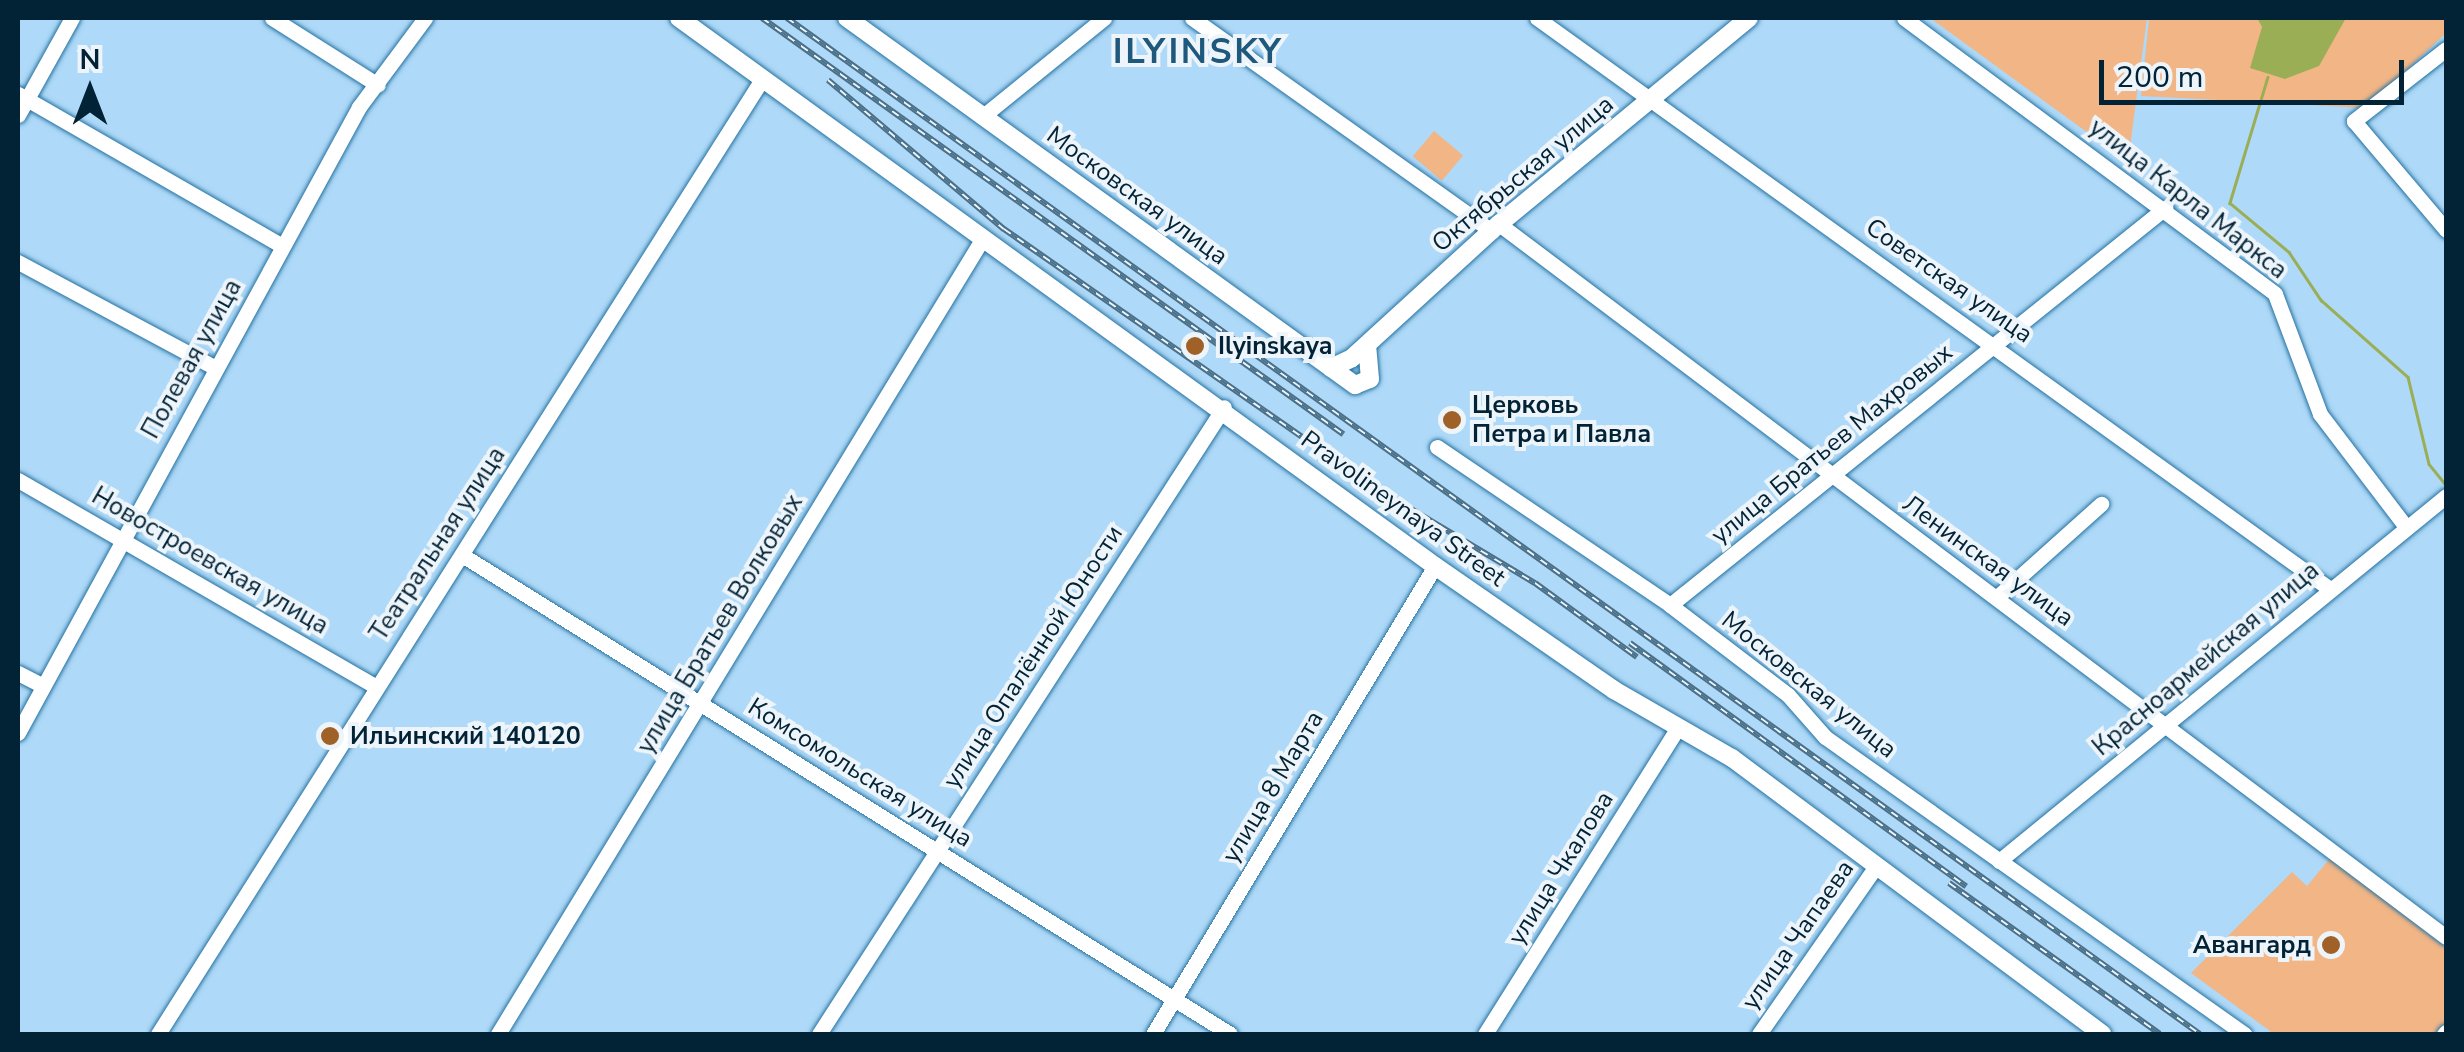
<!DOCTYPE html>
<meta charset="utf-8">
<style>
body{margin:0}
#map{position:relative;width:2464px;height:1052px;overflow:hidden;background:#aed9f8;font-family:"Nunito Sans",sans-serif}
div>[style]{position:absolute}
.green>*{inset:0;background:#f2b686;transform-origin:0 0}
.water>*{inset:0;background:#9aae55}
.stream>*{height:2.5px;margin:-1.25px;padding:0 1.25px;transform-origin:1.25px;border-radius:1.25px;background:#9aae55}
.roads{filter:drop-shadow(0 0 2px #2472a1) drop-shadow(0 0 2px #2472a1)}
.minor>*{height:15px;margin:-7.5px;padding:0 7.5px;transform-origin:7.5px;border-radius:7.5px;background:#fff}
.major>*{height:18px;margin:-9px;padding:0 9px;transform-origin:9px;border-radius:9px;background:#fff}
.rail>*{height:6px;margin-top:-3px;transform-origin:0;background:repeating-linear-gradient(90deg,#eef5fa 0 8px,#4a6f87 0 16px);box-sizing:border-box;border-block:2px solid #4a6f87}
.dots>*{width:28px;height:28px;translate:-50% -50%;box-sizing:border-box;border:5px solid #eef5fa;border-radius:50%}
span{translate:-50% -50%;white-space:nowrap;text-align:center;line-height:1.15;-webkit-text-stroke:8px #eef5fa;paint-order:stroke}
.street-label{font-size:25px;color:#022236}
.poi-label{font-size:25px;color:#022236;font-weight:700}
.left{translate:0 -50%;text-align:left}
.right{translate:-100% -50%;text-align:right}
.district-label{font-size:35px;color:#1e587c;font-weight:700;letter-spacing:2.5px}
.frame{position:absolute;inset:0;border:20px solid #022236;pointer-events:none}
.north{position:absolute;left:40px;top:40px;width:100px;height:100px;-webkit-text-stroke:8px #eef5fa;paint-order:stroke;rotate:0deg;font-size:28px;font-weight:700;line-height:40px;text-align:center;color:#022236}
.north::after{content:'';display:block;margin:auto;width:35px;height:45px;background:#022236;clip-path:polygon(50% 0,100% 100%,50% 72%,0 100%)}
.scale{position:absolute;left:2099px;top:60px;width:305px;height:45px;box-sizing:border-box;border:5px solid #022236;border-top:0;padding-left:12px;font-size:30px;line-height:35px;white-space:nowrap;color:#022236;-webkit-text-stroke:8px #eef5fa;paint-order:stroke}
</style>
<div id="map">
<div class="green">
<i style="clip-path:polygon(1930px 18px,2147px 18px,2128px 162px)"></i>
<i style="clip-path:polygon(2149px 18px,2446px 18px,2446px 33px,2366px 108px,2141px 96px)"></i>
<i style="left:1434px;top:131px;width:38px;height:33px;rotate:40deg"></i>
<i style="clip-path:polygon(2331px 857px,2446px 948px,2446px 1024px,2436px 1034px,2274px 1034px,2191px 973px,2292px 872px,2307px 886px)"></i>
</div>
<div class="water">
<i style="clip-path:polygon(2257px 18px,2346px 18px,2319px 66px,2285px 79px,2250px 68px,2262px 27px)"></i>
</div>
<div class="stream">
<i style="left:2268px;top:77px;width:132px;rotate:106.8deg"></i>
<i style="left:2230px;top:203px;width:77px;rotate:39.7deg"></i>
<i style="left:2289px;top:252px;width:58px;rotate:56.3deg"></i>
<i style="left:2321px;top:300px;width:116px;rotate:41.5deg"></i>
<i style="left:2408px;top:377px;width:89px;rotate:76.4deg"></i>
<i style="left:2429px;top:464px;width:27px;rotate:51deg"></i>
</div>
<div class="roads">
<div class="minor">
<i style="left:272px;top:18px;width:125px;rotate:32.3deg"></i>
<i style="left:1192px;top:18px;width:368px;rotate:35.4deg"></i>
<i style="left:1537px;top:18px;width:977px;rotate:35.76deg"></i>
<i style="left:1904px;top:18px;width:462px;rotate:36.6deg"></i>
<i style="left:2275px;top:294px;width:128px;rotate:69.4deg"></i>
<i style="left:2320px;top:414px;width:142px;rotate:52.7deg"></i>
<i style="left:2446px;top:49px;width:117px;rotate:142deg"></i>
<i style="left:2354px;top:121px;width:143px;rotate:49.8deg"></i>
<i style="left:18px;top:94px;width:305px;rotate:29.9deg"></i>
<i style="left:18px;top:115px;width:111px;rotate:-60.9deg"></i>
<i style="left:983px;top:116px;width:156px;rotate:-39deg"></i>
<i style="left:1499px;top:224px;width:1185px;rotate:36.98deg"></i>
<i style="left:18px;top:262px;width:222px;rotate:28.2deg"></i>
<i style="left:1437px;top:447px;width:282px;rotate:34.1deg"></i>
<i style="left:1670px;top:605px;width:148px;rotate:37.3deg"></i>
<i style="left:1788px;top:695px;width:56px;rotate:48.6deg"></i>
<i style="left:1825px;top:737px;width:514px;rotate:35.33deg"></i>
<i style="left:18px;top:480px;width:414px;rotate:30deg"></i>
<i style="left:462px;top:555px;width:905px;rotate:31.95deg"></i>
<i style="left:1997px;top:597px;width:140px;rotate:-41.8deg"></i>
<i style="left:1670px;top:605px;width:635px;rotate:-38.73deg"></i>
<i style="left:18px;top:673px;width:28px;rotate:27deg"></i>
<i style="left:18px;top:733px;width:713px;rotate:-61.42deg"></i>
<i style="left:359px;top:107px;width:111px;rotate:-53.4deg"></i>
<i style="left:1999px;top:861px;width:577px;rotate:-39.23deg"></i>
<i style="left:158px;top:1034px;width:1128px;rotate:-57.68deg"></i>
<i style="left:498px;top:1034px;width:932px;rotate:-58.65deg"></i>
<i style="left:819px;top:1034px;width:746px;rotate:-57.14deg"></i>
<i style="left:1153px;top:1034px;width:546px;rotate:-58.93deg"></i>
<i style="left:1485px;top:1034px;width:363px;rotate:-57.8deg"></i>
<i style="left:1759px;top:1034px;width:206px;rotate:-55.1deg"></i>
<i style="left:2444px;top:1034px;width:3px;rotate:-45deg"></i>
</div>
<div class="major">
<i style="left:679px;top:18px;width:934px;rotate:35.94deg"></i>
<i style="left:1435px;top:566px;width:218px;rotate:34.7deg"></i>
<i style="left:1614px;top:690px;width:136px;rotate:30deg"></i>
<i style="left:1732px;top:758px;width:462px;rotate:36.7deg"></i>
<i style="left:847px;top:18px;width:627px;rotate:35.85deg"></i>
<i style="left:1355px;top:385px;width:16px;rotate:-22deg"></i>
<i style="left:1370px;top:379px;width:34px;rotate:-95deg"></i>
<i style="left:1331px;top:368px;width:23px;rotate:-25deg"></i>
<i style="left:1352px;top:358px;width:199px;rotate:-42.4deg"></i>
<i style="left:1499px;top:224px;width:324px;rotate:-39.5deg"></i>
</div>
</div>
<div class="rail">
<i style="left:762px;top:18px;width:715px;rotate:35.6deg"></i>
<i style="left:787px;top:18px;width:1740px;rotate:35.72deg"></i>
<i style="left:828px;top:80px;width:231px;rotate:40.3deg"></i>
<i style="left:1004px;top:229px;width:447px;rotate:34.9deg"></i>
<i style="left:1371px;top:485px;width:191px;rotate:30.9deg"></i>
<i style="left:1535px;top:583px;width:126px;rotate:36deg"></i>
<i style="left:1630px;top:643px;width:415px;rotate:35.9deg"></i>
<i style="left:1949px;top:883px;width:259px;rotate:35.6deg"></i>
</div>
<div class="dots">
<i style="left:1195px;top:346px;background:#9f6127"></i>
<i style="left:1452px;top:420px;background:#9f6127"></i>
<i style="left:330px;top:736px;background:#9f6127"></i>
<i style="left:2331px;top:945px;background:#9f6127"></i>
</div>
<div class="street-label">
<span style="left:1523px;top:174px;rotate:-40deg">Октябрьская улица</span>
<span style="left:1137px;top:196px;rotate:36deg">Московская улица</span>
<span style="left:2188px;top:199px;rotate:38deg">улица Карла Маркса</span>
<span style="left:1949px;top:281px;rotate:35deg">Советская улица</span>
<span style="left:192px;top:359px;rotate:-61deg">Полевая улица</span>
<span style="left:1832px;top:444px;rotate:-39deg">улица Братьев Махровых</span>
<span style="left:1403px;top:509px;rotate:36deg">Pravolineynaya Street</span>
<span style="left:438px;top:544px;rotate:-57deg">Театральная улица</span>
<span style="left:210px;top:561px;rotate:30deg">Новостроевская улица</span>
<span style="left:1988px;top:561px;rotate:36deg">Ленинская улица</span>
<span style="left:720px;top:624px;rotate:-59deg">улица Братьев Волковых</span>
<span style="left:1033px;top:657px;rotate:-57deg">улица Опалённой Юности</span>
<span style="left:2206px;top:659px;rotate:-40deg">Красноармейская улица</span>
<span style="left:1809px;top:685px;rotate:39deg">Московская улица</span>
<span style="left:860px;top:773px;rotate:32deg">Комсомольская улица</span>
<span style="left:1273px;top:787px;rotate:-59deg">улица 8 Марта</span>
<span style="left:1561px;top:868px;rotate:-58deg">улица Чкалова</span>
<span style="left:1798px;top:935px;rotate:-55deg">улица Чапаева</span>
</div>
<div class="poi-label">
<span class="left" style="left:1218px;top:346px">Ilyinskaya</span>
<span class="left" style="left:1472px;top:420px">Церковь<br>Петра и Павла</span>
<span class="left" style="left:350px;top:736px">Ильинский 140120</span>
<span class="right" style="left:2311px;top:945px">Авангард</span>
</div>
<div class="district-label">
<span style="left:1198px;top:52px">ILYINSKY</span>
</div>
<div class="frame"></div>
<div class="north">N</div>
<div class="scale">200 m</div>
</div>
